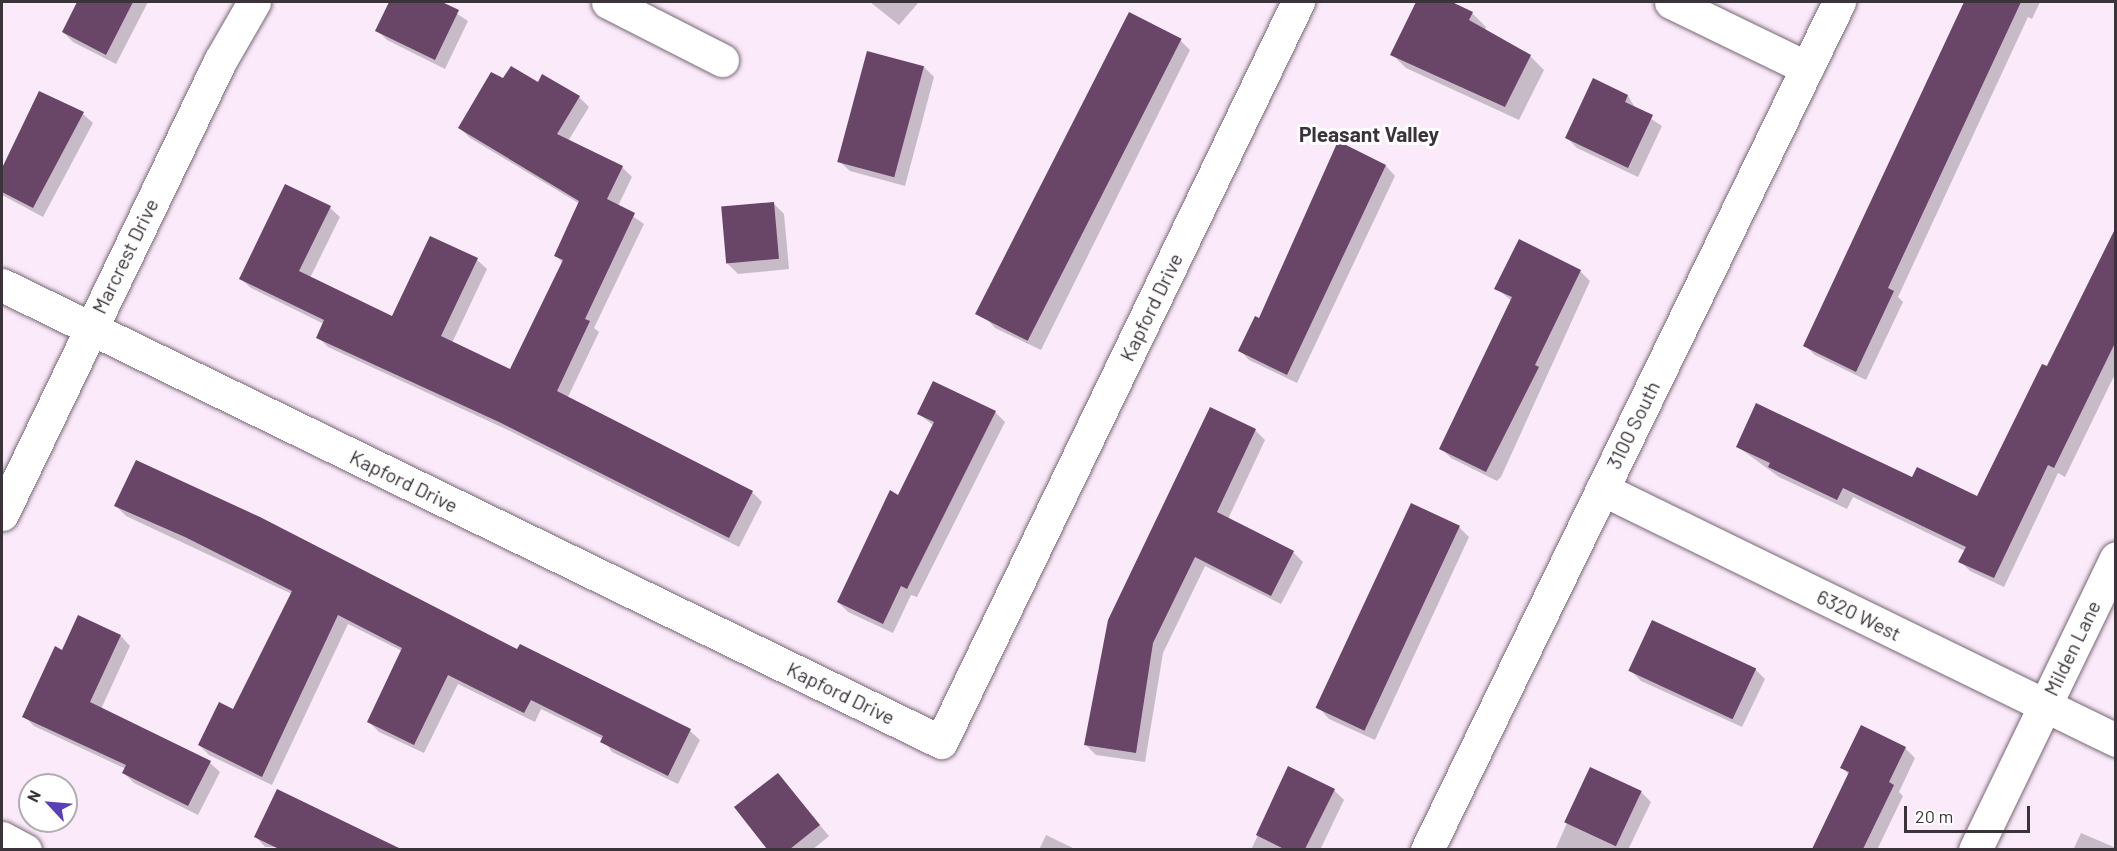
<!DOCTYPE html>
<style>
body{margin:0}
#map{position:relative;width:2117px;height:851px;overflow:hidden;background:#fbeafa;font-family:Barlow,sans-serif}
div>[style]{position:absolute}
.shadow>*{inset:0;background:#0003}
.building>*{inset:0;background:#694568;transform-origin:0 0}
.roads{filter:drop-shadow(0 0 2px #776876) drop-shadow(0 0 2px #776876)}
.street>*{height:33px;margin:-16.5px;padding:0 16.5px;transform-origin:16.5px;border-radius:16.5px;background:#fff}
.secondary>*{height:33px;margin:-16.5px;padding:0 16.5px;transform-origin:16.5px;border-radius:16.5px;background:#fff}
span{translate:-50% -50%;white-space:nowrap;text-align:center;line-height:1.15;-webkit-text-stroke:6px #fff;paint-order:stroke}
.street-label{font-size:20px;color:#3a343a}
.neighbourhood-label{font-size:21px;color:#3a343a;font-weight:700}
.frame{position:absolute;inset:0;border:3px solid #3a343a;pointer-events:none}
.north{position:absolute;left:18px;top:773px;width:60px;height:60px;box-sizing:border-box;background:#fff;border:2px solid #b0aeb0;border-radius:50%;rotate:296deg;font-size:16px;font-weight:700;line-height:24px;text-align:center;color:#3a343a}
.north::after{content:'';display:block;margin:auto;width:21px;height:27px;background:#5940b8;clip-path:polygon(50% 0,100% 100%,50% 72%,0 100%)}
.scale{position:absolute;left:1904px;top:806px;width:126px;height:27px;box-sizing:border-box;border:3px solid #3a343a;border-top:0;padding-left:8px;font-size:18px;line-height:21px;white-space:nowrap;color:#3a343a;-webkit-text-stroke:4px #fff;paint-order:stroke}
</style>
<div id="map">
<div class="shadow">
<i style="clip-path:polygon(79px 2px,148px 2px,116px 64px,73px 42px,63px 32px)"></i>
<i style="clip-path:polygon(391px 2px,439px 2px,468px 21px,445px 69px,387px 40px,377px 30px)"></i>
<i style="clip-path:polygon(870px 2px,919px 2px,899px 25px)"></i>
<i style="clip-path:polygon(1417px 2px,1449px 2px,1472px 13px,1486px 27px,1485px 31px,1530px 56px,1544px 70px,1519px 120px,1406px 68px,1392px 54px)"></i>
<i style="clip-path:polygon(1972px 2px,2040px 2px,2032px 19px,2028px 17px,1898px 297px,1903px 302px,1866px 380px,1815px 355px,1805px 346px)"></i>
<i style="clip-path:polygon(1180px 40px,1190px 50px,1041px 350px,995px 328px,986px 318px)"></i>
<i style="clip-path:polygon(868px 53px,924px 67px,934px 77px,905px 186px,850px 171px,840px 162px)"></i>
<i style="clip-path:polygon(503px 80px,539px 84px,579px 97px,589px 107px,568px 141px,622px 167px,632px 177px,618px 206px,644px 224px,594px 328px,599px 332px,567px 399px,752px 492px,762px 502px,739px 547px,510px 431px,328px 347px,318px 337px,324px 324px,251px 288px,241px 279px,330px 208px,340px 217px,310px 278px,393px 319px,477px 260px,487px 269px,452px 343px,511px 371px,563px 263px,555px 255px,580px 204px,470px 138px,460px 128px)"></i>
<i style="clip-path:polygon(1594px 80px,1628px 96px,1636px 109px,1662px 126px,1638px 177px,1577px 148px,1567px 138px)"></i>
<i style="clip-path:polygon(39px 93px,83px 114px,93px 123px,43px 217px,2px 195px,2px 171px)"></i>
<i style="clip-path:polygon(1338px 143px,1386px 166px,1395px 176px,1297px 383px,1249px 360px,1240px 350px,1260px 320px)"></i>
<i style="clip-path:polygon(774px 204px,784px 214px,789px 269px,738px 274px,728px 264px)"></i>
<i style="clip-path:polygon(2116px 232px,2116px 372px,2065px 477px,2058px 473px,2004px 587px,1970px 571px,1960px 561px,1965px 551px,1853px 497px,1847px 509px,1779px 477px,1738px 447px,1913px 479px,1978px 498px)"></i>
<i style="clip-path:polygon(1580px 271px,1590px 281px,1501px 477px,1497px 481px,1451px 458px,1441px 448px,1512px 301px,1496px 288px)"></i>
<i style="clip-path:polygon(995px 412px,1005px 422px,917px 597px,911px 595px,893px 633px,848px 612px,838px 602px,899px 497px,934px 426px,919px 414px)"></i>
<i style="clip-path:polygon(1255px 430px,1265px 440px,1228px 519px,1293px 552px,1303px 562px,1281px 604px,1205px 566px,1163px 653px,1145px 762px,1096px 755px,1086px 745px)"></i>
<i style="clip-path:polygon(116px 506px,518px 652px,690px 731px,700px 740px,678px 784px,612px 752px,603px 739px,541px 709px,535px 722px,458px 684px,424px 753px,379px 732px,369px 722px,402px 651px,348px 624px,272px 785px,209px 755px,199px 745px,233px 711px,292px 594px,126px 516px)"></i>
<i style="clip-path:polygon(1459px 527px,1469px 537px,1375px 740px,1329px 719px,1320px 709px)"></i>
<i style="clip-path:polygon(121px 636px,130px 646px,101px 709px,210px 763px,220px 772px,198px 815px,134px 783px,124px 773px,126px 769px,34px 726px,24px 716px,63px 652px)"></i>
<i style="clip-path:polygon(1755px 669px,1765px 679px,1742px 727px,1641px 681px,1631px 671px)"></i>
<i style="clip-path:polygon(1905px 748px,1915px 758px,1899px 792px,1903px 796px,1877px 850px,1814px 850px,1849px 775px,1842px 767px)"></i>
<i style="clip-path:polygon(1289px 768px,1334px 790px,1344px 800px,1320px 850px,1251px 850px)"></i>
<i style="clip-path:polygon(1591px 769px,1641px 792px,1651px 802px,1628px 850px,1555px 850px)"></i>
<i style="clip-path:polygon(778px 775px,829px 836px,812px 850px,769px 850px,736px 807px)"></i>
<i style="clip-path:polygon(278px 791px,397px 850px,265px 847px,256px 837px)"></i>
<i style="clip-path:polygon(2081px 833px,2116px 848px,2116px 850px,2073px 850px)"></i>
<i style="clip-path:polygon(1046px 835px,1077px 850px,1039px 850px)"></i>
</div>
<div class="building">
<i style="clip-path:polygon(77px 2px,133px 2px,106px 55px,62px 32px)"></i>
<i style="clip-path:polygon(389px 2px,442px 2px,459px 10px,435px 60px,375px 31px)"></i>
<i style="clip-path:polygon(1416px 2px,1452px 2px,1473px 12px,1469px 20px,1531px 55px,1505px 107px,1390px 55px)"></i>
<i style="clip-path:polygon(1964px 2px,2021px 2px,1888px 288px,1894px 291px,1856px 372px,1803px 346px)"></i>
<i style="left:1129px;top:12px;width:59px;height:339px;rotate:27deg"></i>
<i style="left:867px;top:51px;width:59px;height:115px;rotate:15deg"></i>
<i style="clip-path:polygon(511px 66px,538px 82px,542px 74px,580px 96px,557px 134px,623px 166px,607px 199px,635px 213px,585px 319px,590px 321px,557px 391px,753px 491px,729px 538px,499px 422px,316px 338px,324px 320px,239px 279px,285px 184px,331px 206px,299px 271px,392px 316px,430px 236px,478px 258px,441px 336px,510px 369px,563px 260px,554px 256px,579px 201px,458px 128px,491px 72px,503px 78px)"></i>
<i style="clip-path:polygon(1593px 78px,1628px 95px,1625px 102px,1653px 115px,1628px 168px,1565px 138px)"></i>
<i style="clip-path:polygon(39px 91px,84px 112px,33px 208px,2px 192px,2px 168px)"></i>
<i style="clip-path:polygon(1338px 141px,1386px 165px,1287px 375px,1238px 351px,1255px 316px,1259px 318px)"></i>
<i style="left:774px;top:202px;width:57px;height:53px;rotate:85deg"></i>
<i style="clip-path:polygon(2115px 229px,2115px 343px,2054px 468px,2048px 465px,1994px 578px,1958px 562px,1966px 547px,1843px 488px,1837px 500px,1768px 467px,1770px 463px,1736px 447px,1756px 403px,1912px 477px,1917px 467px,1977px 496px,2042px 364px,2047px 366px)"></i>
<i style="clip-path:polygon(1519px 239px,1581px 270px,1535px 365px,1539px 367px,1486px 472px,1439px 449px,1512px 297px,1494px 289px)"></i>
<i style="clip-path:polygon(933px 381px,996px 411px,907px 589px,901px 586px,883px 624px,837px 602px,890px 490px,898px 495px,934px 422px,917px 414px)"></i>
<i style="clip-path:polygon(1210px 407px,1256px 429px,1217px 512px,1294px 551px,1271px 596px,1195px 557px,1153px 643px,1136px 753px,1084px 745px,1108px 620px)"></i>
<i style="clip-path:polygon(136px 460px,260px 517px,517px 649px,520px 644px,691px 729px,668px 776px,600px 742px,603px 736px,531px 700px,524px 713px,448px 675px,414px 745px,367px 722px,402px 648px,338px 615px,262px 777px,198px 745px,219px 702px,233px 709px,292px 591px,185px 537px,114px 506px)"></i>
<i style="left:1411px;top:503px;width:54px;height:226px;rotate:25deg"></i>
<i style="clip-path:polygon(78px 615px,121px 635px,90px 702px,211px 761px,188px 806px,122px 773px,126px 765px,22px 717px,55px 646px,62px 650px)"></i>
<i style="left:1652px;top:620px;width:115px;height:56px;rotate:25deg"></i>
<i style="clip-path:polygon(1861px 725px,1906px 747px,1889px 782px,1894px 785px,1863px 849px,1812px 849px,1849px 772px,1840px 768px)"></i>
<i style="clip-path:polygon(1288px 766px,1335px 789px,1305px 849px,1284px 849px,1256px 835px)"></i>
<i style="left:1590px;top:767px;width:57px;height:61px;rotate:25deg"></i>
<i style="clip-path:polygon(778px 773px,820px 825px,790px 849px,767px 849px,734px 807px)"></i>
<i style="clip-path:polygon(277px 789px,401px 849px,279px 849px,254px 837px)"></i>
</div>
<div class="roads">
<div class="street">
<i style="left:608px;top:2px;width:128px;rotate:27deg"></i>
<i style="left:1671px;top:2px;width:151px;rotate:25.9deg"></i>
<i style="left:2px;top:285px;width:1044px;rotate:25.95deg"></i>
<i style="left:941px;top:742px;width:822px;rotate:-64.25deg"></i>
<i style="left:1602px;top:489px;width:572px;rotate:26.03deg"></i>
<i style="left:2px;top:514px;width:503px;rotate:-64.3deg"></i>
<i style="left:220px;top:61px;width:68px;rotate:-60deg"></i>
<i style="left:1975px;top:850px;width:324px;rotate:-64.2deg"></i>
</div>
<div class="secondary">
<i style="left:2px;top:838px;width:26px;rotate:28deg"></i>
<i style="left:1427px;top:850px;width:943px;rotate:-64.09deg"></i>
</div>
</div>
<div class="street-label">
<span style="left:125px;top:256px;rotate:-64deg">Marcrest Drive</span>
<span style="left:1151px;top:307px;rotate:-64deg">Kapford Drive</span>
<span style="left:1633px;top:425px;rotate:-64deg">3100 South</span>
<span style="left:404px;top:481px;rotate:26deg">Kapford Drive</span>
<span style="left:1859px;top:615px;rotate:26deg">6320 West</span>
<span style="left:2072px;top:648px;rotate:-64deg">Milden Lane</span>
<span style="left:841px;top:693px;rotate:26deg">Kapford Drive</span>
</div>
<div class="neighbourhood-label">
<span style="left:1369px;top:134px">Pleasant Valley</span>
</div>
<div class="frame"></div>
<div class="north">N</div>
<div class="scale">20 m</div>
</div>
